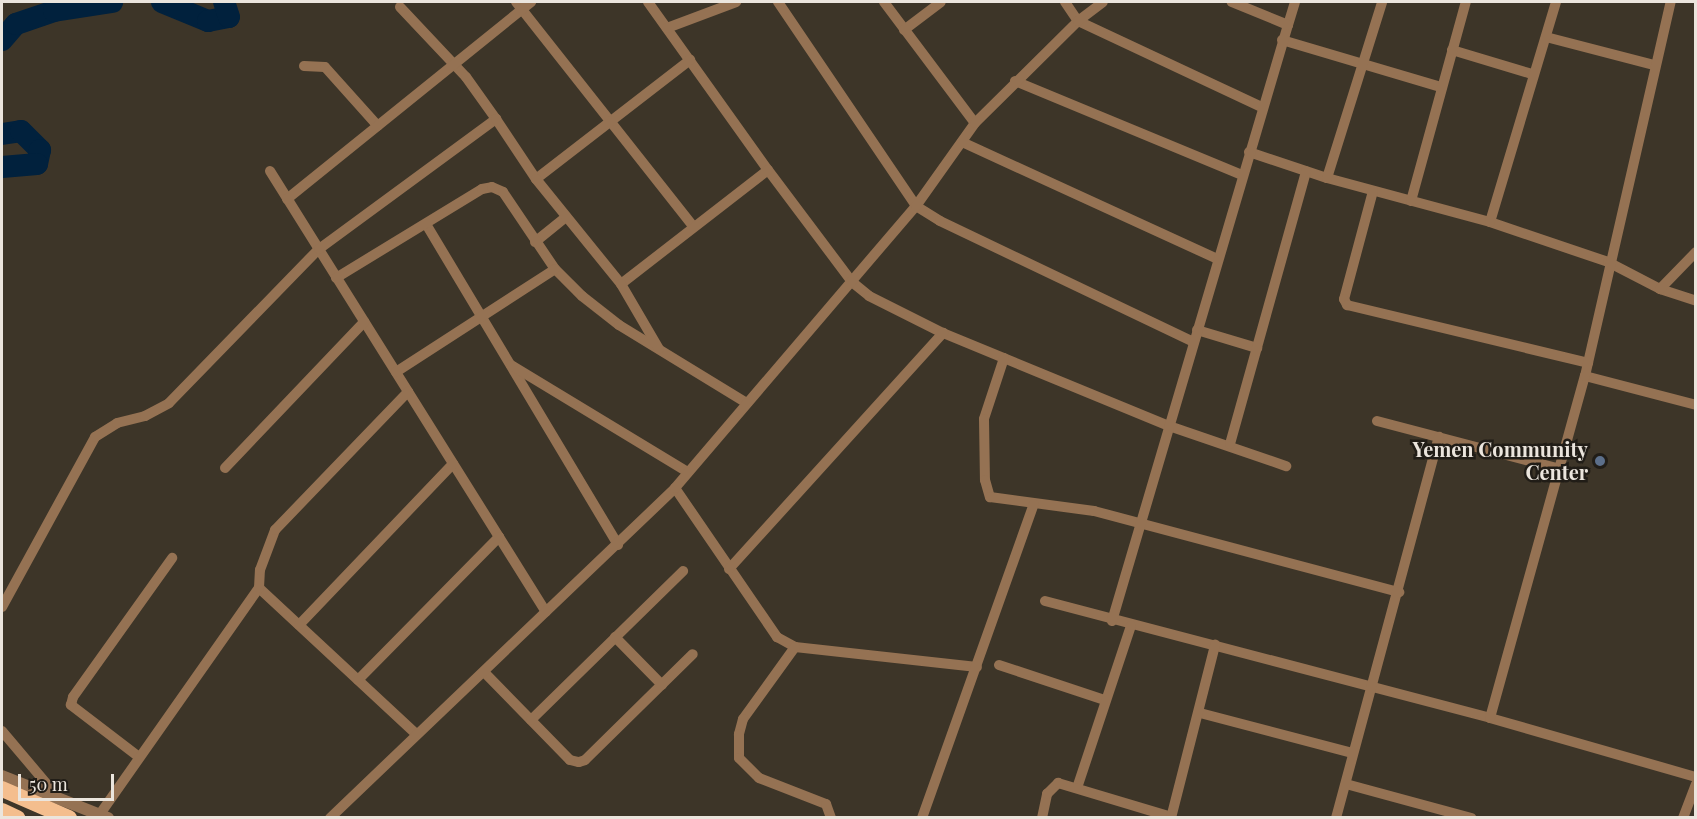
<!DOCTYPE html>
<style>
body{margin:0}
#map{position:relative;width:1697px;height:819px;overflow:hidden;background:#3d3528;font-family:"Playfair Display",serif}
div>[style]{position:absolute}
.river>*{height:22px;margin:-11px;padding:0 11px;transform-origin:11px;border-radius:11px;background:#01213d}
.minor>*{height:10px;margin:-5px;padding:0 5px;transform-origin:5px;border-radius:5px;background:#957253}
.tertiary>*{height:12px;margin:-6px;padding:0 6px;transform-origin:6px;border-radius:6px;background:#957253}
.trunk>*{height:16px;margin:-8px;padding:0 8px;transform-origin:8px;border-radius:8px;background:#f4be8e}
.dots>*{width:16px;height:16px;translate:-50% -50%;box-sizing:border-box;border:3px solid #211d17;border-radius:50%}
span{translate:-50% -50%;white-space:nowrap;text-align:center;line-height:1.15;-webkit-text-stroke:5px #211d17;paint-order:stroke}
.poi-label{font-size:20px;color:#ebe5dd;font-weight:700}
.right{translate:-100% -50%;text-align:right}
.frame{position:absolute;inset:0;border:3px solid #ebe5dd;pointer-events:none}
.scale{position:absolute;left:18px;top:774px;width:96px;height:27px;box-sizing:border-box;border:3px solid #ebe5dd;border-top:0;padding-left:8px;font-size:18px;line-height:21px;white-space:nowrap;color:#ebe5dd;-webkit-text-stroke:4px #211d17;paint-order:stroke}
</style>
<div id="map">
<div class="river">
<i style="left:162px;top:2px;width:50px;rotate:22.4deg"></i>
<i style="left:208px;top:21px;width:21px;rotate:-11deg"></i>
<i style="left:229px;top:17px;width:16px;rotate:-108deg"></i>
<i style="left:2px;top:40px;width:21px;rotate:-49deg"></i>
<i style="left:16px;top:24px;width:40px;rotate:-18.9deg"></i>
<i style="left:54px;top:11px;width:59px;rotate:-8.8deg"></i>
<i style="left:2px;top:134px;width:19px;rotate:-9deg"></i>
<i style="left:21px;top:131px;width:27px;rotate:45deg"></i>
<i style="left:40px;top:150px;width:14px;rotate:102deg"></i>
<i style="left:37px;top:164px;width:35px;rotate:175deg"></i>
</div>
<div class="minor">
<i style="left:516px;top:2px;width:285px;rotate:51.7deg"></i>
<i style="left:648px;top:2px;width:206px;rotate:54.5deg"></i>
<i style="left:768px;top:170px;width:140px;rotate:53.1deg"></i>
<i style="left:852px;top:282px;width:22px;rotate:39deg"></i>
<i style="left:869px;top:296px;width:83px;rotate:26.6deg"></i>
<i style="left:943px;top:333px;width:244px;rotate:22.4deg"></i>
<i style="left:1169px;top:426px;width:124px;rotate:18.9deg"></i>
<i style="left:778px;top:2px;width:246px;rotate:55.9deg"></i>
<i style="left:916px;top:206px;width:28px;rotate:32deg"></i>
<i style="left:940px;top:221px;width:281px;rotate:25.5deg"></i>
<i style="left:884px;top:2px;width:151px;rotate:53.1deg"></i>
<i style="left:1065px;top:2px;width:23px;rotate:56deg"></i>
<i style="left:1078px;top:21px;width:203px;rotate:25.1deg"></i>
<i style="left:400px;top:7px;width:96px;rotate:46.7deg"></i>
<i style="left:466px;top:77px;width:52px;rotate:54.5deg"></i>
<i style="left:1288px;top:25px;width:24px;rotate:-73deg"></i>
<i style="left:667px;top:28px;width:74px;rotate:-20.6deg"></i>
<i style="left:904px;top:30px;width:46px;rotate:-37.1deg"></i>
<i style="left:1546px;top:37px;width:112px;rotate:14.5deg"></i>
<i style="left:1282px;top:40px;width:166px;rotate:16.5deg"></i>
<i style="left:1452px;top:50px;width:84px;rotate:16.7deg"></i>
<i style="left:304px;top:66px;width:21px;rotate:3deg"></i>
<i style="left:325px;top:67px;width:79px;rotate:48.1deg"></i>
<i style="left:1015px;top:81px;width:246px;rotate:22.5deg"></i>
<i style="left:962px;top:142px;width:281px;rotate:24.6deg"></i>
<i style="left:1249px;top:152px;width:82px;rotate:18.4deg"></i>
<i style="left:1327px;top:178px;width:169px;rotate:15.1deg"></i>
<i style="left:1490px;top:222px;width:125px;rotate:18.7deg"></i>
<i style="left:1608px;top:262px;width:59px;rotate:27.4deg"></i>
<i style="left:1660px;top:289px;width:38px;rotate:18deg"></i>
<i style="left:270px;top:171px;width:520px;rotate:57.96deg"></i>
<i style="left:1327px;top:178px;width:184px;rotate:-72.6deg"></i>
<i style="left:536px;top:179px;width:195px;rotate:-37.7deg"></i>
<i style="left:1373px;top:191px;width:112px;rotate:105deg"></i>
<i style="left:1344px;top:299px;width:7px;rotate:63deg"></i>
<i style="left:1347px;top:305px;width:248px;rotate:13.5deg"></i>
<i style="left:287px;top:199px;width:314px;rotate:-38.9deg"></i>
<i style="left:1411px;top:201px;width:206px;rotate:-74.6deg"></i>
<i style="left:1490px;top:222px;width:230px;rotate:-73.3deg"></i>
<i style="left:426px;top:224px;width:374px;rotate:59.1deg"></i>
<i style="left:535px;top:242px;width:40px;rotate:-39deg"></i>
<i style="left:336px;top:278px;width:171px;rotate:-31.4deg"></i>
<i style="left:482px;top:189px;width:10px;rotate:-11deg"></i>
<i style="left:492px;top:187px;width:12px;rotate:24deg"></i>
<i style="left:503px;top:192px;width:93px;rotate:56deg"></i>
<i style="left:555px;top:269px;width:38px;rotate:45deg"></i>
<i style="left:582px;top:296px;width:47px;rotate:38.1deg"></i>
<i style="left:619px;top:325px;width:150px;rotate:31.4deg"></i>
<i style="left:621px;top:284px;width:186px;rotate:-37.8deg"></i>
<i style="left:1660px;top:289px;width:52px;rotate:-45.8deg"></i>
<i style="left:1197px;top:330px;width:63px;rotate:16.7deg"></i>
<i style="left:1004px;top:358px;width:64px;rotate:108.2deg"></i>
<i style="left:984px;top:419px;width:61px;rotate:89.1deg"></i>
<i style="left:985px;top:480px;width:18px;rotate:74deg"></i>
<i style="left:990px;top:497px;width:105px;rotate:7.7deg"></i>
<i style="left:1094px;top:511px;width:316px;rotate:14.9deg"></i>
<i style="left:511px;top:365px;width:207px;rotate:31.2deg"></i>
<i style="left:396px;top:372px;width:189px;rotate:-32.9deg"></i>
<i style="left:1585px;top:376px;width:115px;rotate:14.6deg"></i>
<i style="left:1377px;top:421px;width:189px;rotate:14.7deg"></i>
<i style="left:1230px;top:444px;width:283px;rotate:-74.4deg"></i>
<i style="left:225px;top:468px;width:202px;rotate:-46.4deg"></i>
<i style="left:675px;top:488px;width:181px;rotate:55.6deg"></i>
<i style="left:777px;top:637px;width:21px;rotate:29deg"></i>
<i style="left:795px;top:647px;width:183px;rotate:6.3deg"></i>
<i style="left:729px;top:569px;width:319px;rotate:-47.8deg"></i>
<i style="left:259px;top:588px;width:213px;rotate:42.9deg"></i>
<i style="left:1045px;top:601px;width:460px;rotate:14.7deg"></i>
<i style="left:1490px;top:718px;width:214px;rotate:16deg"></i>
<i style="left:2px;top:607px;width:194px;rotate:-61.3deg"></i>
<i style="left:95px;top:437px;width:26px;rotate:-32deg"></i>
<i style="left:117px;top:423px;width:29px;rotate:-14deg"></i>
<i style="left:145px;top:416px;width:27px;rotate:-28deg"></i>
<i style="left:169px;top:403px;width:215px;rotate:-45.8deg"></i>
<i style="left:319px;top:249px;width:220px;rotate:-36.3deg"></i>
<i style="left:496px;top:119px;width:72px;rotate:56.3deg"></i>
<i style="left:536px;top:179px;width:135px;rotate:51deg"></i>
<i style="left:621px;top:284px;width:75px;rotate:59.7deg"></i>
<i style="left:1112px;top:621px;width:621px;rotate:-73.55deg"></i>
<i style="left:1288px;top:25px;width:61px;rotate:-157.7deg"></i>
<i style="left:299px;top:625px;width:223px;rotate:-46.3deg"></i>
<i style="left:615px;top:637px;width:67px;rotate:45.6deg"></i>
<i style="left:795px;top:647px;width:89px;rotate:125.8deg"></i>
<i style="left:743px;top:719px;width:16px;rotate:105deg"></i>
<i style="left:739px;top:734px;width:24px;rotate:90deg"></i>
<i style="left:739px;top:758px;width:28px;rotate:45deg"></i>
<i style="left:759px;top:778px;width:72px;rotate:21.2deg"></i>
<i style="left:826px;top:804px;width:15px;rotate:70deg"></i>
<i style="left:999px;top:665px;width:112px;rotate:18.3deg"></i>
<i style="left:484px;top:672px;width:123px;rotate:45.7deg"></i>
<i style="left:570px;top:760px;width:9px;rotate:13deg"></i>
<i style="left:579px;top:762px;width:6px;rotate:-18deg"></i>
<i style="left:585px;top:760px;width:151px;rotate:-44.5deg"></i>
<i style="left:358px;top:680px;width:201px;rotate:-45.4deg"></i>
<i style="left:1200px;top:713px;width:158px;rotate:14.7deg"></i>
<i style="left:1490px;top:718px;width:355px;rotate:-74.5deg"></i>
<i style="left:1585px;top:376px;width:384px;rotate:-77.1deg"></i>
<i style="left:531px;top:720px;width:213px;rotate:-44.4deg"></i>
<i style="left:2px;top:731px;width:84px;rotate:49.8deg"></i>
<i style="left:139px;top:757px;width:86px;rotate:-142.6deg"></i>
<i style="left:71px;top:705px;width:8px;rotate:-76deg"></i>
<i style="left:73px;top:697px;width:171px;rotate:-54.5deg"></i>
<i style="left:1346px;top:784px;width:130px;rotate:15.2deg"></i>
<i style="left:1077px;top:788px;width:171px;rotate:-71.6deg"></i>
<i style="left:100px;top:814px;width:276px;rotate:-54.9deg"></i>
<i style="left:259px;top:588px;width:18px;rotate:-87deg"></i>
<i style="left:260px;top:570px;width:43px;rotate:-69.4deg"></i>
<i style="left:275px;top:530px;width:192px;rotate:-46.1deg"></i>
<i style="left:330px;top:818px;width:477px;rotate:-43.7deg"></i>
<i style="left:675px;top:488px;width:371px;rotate:-49.5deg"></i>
<i style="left:916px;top:206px;width:102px;rotate:-54.6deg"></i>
<i style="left:975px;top:123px;width:145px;rotate:-44.7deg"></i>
<i style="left:1078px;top:21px;width:31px;rotate:-37deg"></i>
<i style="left:922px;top:818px;width:333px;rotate:-70.4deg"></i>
<i style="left:1042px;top:818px;width:25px;rotate:-78deg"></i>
<i style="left:1047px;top:794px;width:16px;rotate:-45deg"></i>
<i style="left:1058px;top:783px;width:118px;rotate:16.7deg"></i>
<i style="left:1171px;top:818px;width:179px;rotate:-75.7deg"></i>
<i style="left:1336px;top:818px;width:395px;rotate:-74.9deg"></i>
<i style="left:1683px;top:818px;width:36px;rotate:-69deg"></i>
</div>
<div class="tertiary">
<i style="left:2px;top:776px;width:114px;rotate:21.6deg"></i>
</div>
<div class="trunk">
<i style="left:2px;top:789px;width:73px;rotate:23.4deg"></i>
<i style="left:2px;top:811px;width:17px;rotate:25deg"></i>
</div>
<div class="dots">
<i style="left:1600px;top:461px;background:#5c6f8a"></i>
</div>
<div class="poi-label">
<span class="right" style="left:1588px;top:460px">Yemen Community<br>Center</span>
</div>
<div class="frame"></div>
<div class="scale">50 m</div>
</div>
